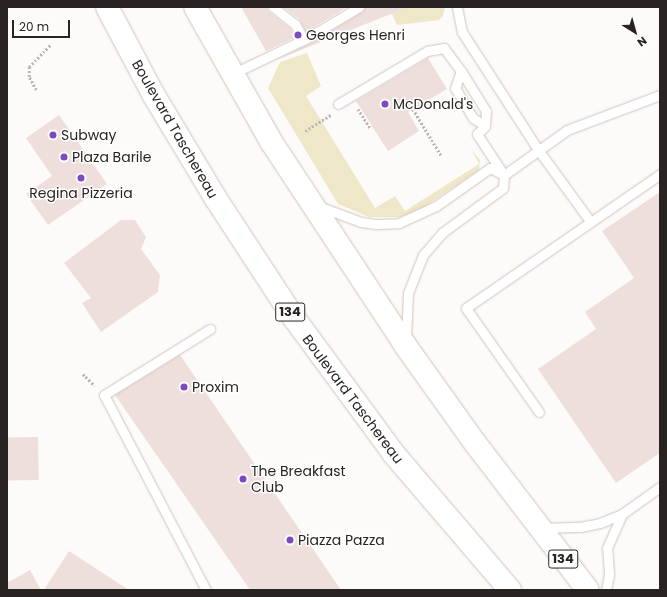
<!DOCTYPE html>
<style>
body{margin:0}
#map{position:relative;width:667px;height:597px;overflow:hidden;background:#fdfbf9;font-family:Poppins,sans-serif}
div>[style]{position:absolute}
.green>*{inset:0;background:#eee7c8}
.building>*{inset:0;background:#eededc;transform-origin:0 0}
.path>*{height:2.5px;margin-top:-1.25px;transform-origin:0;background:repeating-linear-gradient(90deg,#b9b6b4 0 2px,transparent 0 4px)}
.roads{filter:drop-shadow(0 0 1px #d0c3bc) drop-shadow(0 0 1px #d0c3bc)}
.service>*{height:9px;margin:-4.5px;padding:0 4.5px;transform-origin:4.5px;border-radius:4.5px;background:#fff}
.primary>*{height:22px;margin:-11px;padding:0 11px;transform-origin:11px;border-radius:11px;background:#fff}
.dots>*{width:11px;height:11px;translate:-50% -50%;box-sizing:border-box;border:2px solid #fff;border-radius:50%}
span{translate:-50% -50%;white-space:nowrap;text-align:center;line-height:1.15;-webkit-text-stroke:3px #fff;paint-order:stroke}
.shield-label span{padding:1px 3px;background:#fff;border:1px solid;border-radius:3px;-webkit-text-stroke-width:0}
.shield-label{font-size:13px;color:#292421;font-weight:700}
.poi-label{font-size:14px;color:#292421}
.left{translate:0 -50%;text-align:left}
.street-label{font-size:14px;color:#292421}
.frame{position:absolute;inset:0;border:8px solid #292421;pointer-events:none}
.north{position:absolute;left:615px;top:12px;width:40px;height:40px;-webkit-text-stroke:3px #fff;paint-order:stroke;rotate:143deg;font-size:11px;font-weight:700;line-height:16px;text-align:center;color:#292421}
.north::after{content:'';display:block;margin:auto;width:14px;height:18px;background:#292421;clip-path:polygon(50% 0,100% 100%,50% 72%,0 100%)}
.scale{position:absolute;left:12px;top:20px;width:58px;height:18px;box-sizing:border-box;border:2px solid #292421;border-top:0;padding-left:5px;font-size:12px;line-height:14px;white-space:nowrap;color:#292421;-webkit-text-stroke:3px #fff;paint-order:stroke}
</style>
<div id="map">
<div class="green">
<i style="clip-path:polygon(399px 7px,445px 7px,443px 16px,439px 20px,397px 25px,392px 14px,401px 10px)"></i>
<i style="clip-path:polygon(307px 53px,321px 86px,306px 96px,375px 208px,395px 196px,405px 211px,479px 164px,472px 151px,480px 160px,479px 170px,424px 207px,401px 217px,369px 217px,338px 204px,268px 88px,280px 62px)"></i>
</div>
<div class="building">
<i style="clip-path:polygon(241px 7px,267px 7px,269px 12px,290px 28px,295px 37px,266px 51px)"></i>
<i style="clip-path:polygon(283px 7px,347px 7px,306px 32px,299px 19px)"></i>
<i style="clip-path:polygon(365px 7px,406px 8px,273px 61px,307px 45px,362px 12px)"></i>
<i style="clip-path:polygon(428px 58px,447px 89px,408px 112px,419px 131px,388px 151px,356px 101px)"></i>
<i style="clip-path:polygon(59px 115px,107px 184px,48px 225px,26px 194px,52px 176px,26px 138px)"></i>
<i style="clip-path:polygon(660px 192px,660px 453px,616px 483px,538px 369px,596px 329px,585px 312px,634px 278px,602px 231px)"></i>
<i style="clip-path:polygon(121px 220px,135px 220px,146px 237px,141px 249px,160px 275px,158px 292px,101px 332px,82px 303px,91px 298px,64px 263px)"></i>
<i style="clip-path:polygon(180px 355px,341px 590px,250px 590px,115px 395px)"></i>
<i style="left:38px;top:437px;width:43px;height:31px;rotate:89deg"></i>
<i style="clip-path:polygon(69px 551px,129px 590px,44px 590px)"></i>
<i style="clip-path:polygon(30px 570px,41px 590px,7px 590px,7px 583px)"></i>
</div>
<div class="path">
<i style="left:36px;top:90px;width:15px;rotate:-118deg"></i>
<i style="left:29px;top:77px;width:10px;rotate:-90deg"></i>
<i style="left:29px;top:67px;width:32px;rotate:-46deg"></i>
<i style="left:358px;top:109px;width:24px;rotate:57deg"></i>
<i style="left:413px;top:109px;width:54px;rotate:58.7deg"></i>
<i style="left:305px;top:131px;width:31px;rotate:-32deg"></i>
<i style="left:83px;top:374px;width:16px;rotate:45deg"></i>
</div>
<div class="roads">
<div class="service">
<i style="left:273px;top:7px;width:28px;rotate:38deg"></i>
<i style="left:295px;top:24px;width:18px;rotate:61deg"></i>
<i style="left:457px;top:7px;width:25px;rotate:79deg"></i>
<i style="left:462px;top:32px;width:142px;rotate:57.1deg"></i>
<i style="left:539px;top:151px;width:87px;rotate:53.9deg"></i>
<i style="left:461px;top:71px;width:47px;rotate:58deg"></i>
<i style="left:486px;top:111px;width:15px;rotate:94deg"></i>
<i style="left:232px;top:74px;width:83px;rotate:-25.6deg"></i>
<i style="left:307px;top:38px;width:61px;rotate:-30.8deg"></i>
<i style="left:338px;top:104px;width:104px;rotate:-30.8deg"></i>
<i style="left:427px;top:51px;width:17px;rotate:-10deg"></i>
<i style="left:444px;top:48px;width:29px;rotate:54deg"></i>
<i style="left:461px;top:71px;width:18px;rotate:109deg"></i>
<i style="left:455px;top:88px;width:35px;rotate:59deg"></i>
<i style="left:473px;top:118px;width:14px;rotate:34deg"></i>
<i style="left:485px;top:126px;width:11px;rotate:135deg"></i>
<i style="left:477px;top:134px;width:49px;rotate:56.6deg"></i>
<i style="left:504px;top:175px;width:13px;rotate:94deg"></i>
<i style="left:503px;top:188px;width:74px;rotate:143.7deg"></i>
<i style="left:443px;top:232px;width:30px;rotate:131deg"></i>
<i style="left:423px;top:255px;width:41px;rotate:111.5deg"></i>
<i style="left:408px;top:293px;width:44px;rotate:92.6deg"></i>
<i style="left:504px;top:175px;width:77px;rotate:-35.5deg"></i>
<i style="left:567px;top:130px;width:99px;rotate:-20.6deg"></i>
<i style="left:318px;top:206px;width:46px;rotate:20.4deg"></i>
<i style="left:361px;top:222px;width:15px;rotate:8deg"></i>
<i style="left:376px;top:224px;width:23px;rotate:-2deg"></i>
<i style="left:399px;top:223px;width:41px;rotate:-24.7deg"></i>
<i style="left:436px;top:206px;width:66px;rotate:-35.1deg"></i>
<i style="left:490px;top:168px;width:16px;rotate:27deg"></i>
<i style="left:539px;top:412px;width:127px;rotate:-125.1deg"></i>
<i style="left:466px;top:308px;width:236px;rotate:-34.6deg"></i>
<i style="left:542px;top:528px;width:38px;rotate:-2deg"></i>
<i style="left:580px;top:527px;width:20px;rotate:-11deg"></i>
<i style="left:600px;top:523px;width:24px;rotate:-22deg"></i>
<i style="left:622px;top:514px;width:47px;rotate:-35.4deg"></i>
<i style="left:206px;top:590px;width:220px;rotate:-117.6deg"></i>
<i style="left:104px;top:395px;width:125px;rotate:-31.9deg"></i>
<i style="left:606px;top:590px;width:16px;rotate:-79deg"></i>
<i style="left:609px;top:574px;width:26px;rotate:-94deg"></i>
<i style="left:607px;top:548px;width:37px;rotate:-66deg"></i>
</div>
<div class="primary">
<i style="left:107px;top:7px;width:98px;rotate:62.1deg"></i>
<i style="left:153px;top:94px;width:122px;rotate:59deg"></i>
<i style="left:216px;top:199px;width:142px;rotate:56.8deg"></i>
<i style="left:294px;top:318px;width:167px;rotate:53.7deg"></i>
<i style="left:393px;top:453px;width:180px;rotate:49.5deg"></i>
<i style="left:195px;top:7px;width:156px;rotate:60.5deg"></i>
<i style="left:272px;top:143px;width:242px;rotate:56.6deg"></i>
<i style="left:405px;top:345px;width:120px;rotate:54.5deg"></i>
<i style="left:475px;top:443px;width:185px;rotate:52.5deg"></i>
</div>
</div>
<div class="dots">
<i style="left:298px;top:35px;background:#7c49c0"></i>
<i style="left:385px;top:104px;background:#7c49c0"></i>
<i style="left:53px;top:135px;background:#7c49c0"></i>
<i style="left:64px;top:157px;background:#7c49c0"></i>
<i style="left:81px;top:178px;background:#7c49c0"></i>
<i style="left:184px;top:387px;background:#7c49c0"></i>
<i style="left:243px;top:479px;background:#7c49c0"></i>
<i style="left:290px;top:540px;background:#7c49c0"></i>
</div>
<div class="shield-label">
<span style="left:290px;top:312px">134</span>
<span style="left:563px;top:559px">134</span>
</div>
<div class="poi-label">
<span class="left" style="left:306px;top:35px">Georges Henri</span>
<span class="left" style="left:393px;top:104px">McDonald's</span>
<span class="left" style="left:61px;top:135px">Subway</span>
<span class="left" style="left:72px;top:157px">Plaza Barile</span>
<span style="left:81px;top:193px">Regina Pizzeria</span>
<span class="left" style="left:192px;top:387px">Proxim</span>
<span class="left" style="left:251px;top:479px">The Breakfast<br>Club</span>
<span class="left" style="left:298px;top:540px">Piazza Pazza</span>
</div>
<div class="street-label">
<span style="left:175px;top:129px;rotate:60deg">Boulevard Taschereau</span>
<span style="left:353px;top:399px;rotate:53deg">Boulevard Taschereau</span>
</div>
<div class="frame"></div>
<div class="north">N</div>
<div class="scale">20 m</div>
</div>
